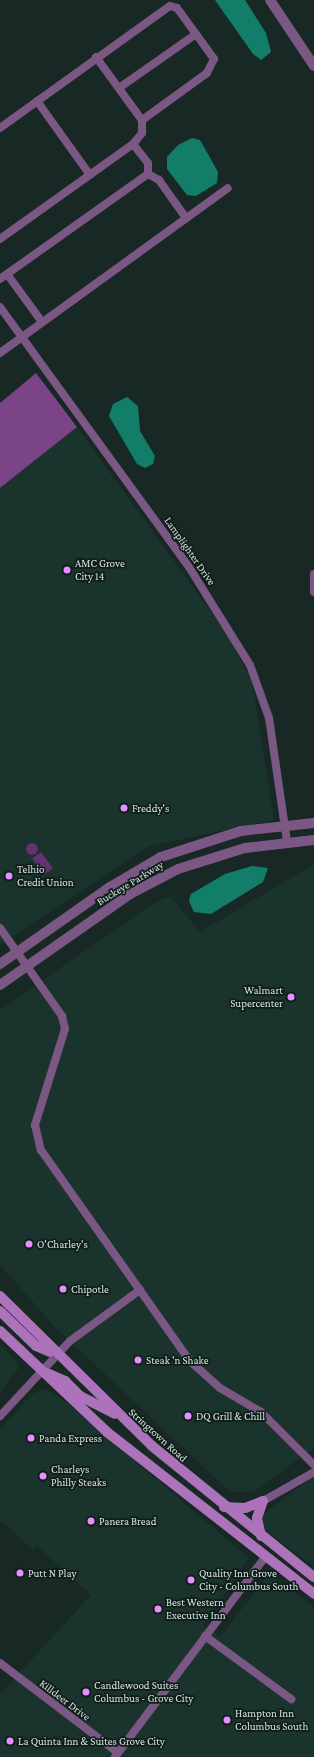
<!DOCTYPE html>
<style>
body{margin:0}
#map{position:relative;width:314px;height:1757px;overflow:hidden;background:#182824;font-family:"Crimson Pro",serif}
div>[style]{position:absolute}
.built>*{inset:0;background:#1b332d}
.green>*{inset:0;background:#62336e;transform-origin:0 0}
.round{border-radius:50%}
.forest>*{inset:0;background:#7a4487}
.water>*{inset:0;background:#127e6a}
.minor>*{height:8px;margin:-4px;padding:0 4px;transform-origin:4px;border-radius:4px;background:#7b5784}
.tertiary>*{height:10px;margin:-5px;padding:0 5px;transform-origin:5px;border-radius:5px;background:#7b5784}
.secondary>*{height:10px;margin:-5px;padding:0 5px;transform-origin:5px;border-radius:5px;background:#ac73ba}
.dots>*{width:11px;height:11px;translate:-50% -50%;box-sizing:border-box;border:2px solid #0f1e1a;border-radius:50%}
span{translate:-50% -50%;white-space:nowrap;text-align:center;line-height:1.15;-webkit-text-stroke:3.5px #0f1e1a;paint-order:stroke}
.street-label{font-size:11px;color:#d8e2df}
.poi-label{font-size:11px;color:#d8e2df}
.left{translate:0 -50%;text-align:left}
.right{translate:-100% -50%;text-align:right}
</style>
<div id="map">
<div class="built">
<i style="clip-path:polygon(77px 427px,227px 634px,252px 682px,274px 820px,149px 846px,0 945px,0 488px)"></i>
<i style="clip-path:polygon(314px 864px,314px 1448px,253px 1492px,230px 1492px,53px 1325px,0 1265px,0 1010px,152px 904px,170px 896px,200px 932px)"></i>
<i style="clip-path:polygon(0 1345px,18px 1363px,18px 1369px,0 1393px)"></i>
<i style="clip-path:polygon(45px 1389px,61px 1398px,249px 1558px,203px 1625px,220px 1637px,269px 1574px,314px 1607px,314px 1757px,0 1757px,0 1694px,91px 1595px,37px 1546px,33px 1550px,0 1520px,0 1429px,32px 1394px)"></i>
<i style="clip-path:polygon(314px 1476px,314px 1567px,264px 1529px,262px 1515px)"></i>
</div>
<div class="green">
<i class="round" style="left:26px;top:843px;width:12px;height:12px"></i>
<i style="left:41px;top:852px;width:20px;height:11px;rotate:53deg"></i>
</div>
<div class="forest">
<i style="clip-path:polygon(36px 373px,77px 427px,0 488px,0 403px)"></i>
</div>
<div class="water">
<i style="clip-path:polygon(215px 0,245px 0,266px 33px,271px 52px,261px 60px,253px 54px)"></i>
<i style="clip-path:polygon(192px 138px,200px 140px,218px 172px,217px 183px,196px 196px,187px 195px,167px 169px,167px 157px,178px 145px)"></i>
<i style="clip-path:polygon(127px 397px,138px 406px,140px 431px,155px 456px,153px 464px,145px 468px,137px 464px,109px 416px,113px 404px)"></i>
<i style="clip-path:polygon(252px 866px,268px 868px,263px 882px,211px 914px,194px 912px,189px 901px,191px 894px,225px 874px)"></i>
</div>
<div class="minor">
<i style="left:96px;top:57px;width:78px;rotate:53.9deg"></i>
<i style="left:119px;top:88px;width:94px;rotate:-35deg"></i>
<i style="left:37px;top:101px;width:91px;rotate:54.4deg"></i>
<i style="left:0;top:128px;width:209px;rotate:-35.7deg"></i>
<i style="left:170px;top:6px;width:7px;rotate:16deg"></i>
<i style="left:177px;top:8px;width:63px;rotate:54deg"></i>
<i style="left:214px;top:59px;width:16px;rotate:117deg"></i>
<i style="left:207px;top:73px;width:80px;rotate:144.1deg"></i>
<i style="left:142px;top:120px;width:13px;rotate:90deg"></i>
<i style="left:142px;top:133px;width:14px;rotate:129deg"></i>
<i style="left:133px;top:144px;width:24px;rotate:52deg"></i>
<i style="left:148px;top:163px;width:11px;rotate:90deg"></i>
<i style="left:0;top:239px;width:163px;rotate:-35.5deg"></i>
<i style="left:7px;top:274px;width:59px;rotate:53.9deg"></i>
<i style="left:0;top:279px;width:181px;rotate:-35.4deg"></i>
<i style="left:148px;top:174px;width:13px;rotate:29deg"></i>
<i style="left:159px;top:180px;width:47px;rotate:54.6deg"></i>
<i style="left:0;top:307px;width:321px;rotate:54deg"></i>
<i style="left:189px;top:567px;width:115px;rotate:58.1deg"></i>
<i style="left:250px;top:665px;width:56px;rotate:70.3deg"></i>
<i style="left:269px;top:718px;width:125px;rotate:81.7deg"></i>
<i style="left:0;top:353px;width:281px;rotate:-35.9deg"></i>
<i style="left:314px;top:574px;width:18px;rotate:90deg"></i>
<i style="left:0;top:928px;width:108px;rotate:54.8deg"></i>
<i style="left:62px;top:1016px;width:13px;rotate:77deg"></i>
<i style="left:65px;top:1029px;width:101px;rotate:107.4deg"></i>
<i style="left:35px;top:1125px;width:26px;rotate:77deg"></i>
<i style="left:41px;top:1150px;width:258px;rotate:54.8deg"></i>
<i style="left:190px;top:1361px;width:40px;rotate:42deg"></i>
<i style="left:220px;top:1388px;width:48px;rotate:30.3deg"></i>
<i style="left:261px;top:1412px;width:75px;rotate:45deg"></i>
<i style="left:0;top:1416px;width:103px;rotate:-47deg"></i>
<i style="left:70px;top:1341px;width:87px;rotate:-36.1deg"></i>
<i style="left:263px;top:1501px;width:59px;rotate:-29.6deg"></i>
<i style="left:205px;top:1636px;width:107px;rotate:36.2deg"></i>
<i style="left:0;top:1663px;width:148px;rotate:37.3deg"></i>
<i style="left:115px;top:1757px;width:250px;rotate:-53.1deg"></i>
</div>
<div class="tertiary">
<i style="left:270px;top:0;width:79px;rotate:56.3deg"></i>
<i style="left:0;top:964px;width:134px;rotate:-35deg"></i>
<i style="left:110px;top:887px;width:59px;rotate:-30.5deg"></i>
<i style="left:161px;top:857px;width:84px;rotate:-18deg"></i>
<i style="left:241px;top:831px;width:73px;rotate:-6.3deg"></i>
<i style="left:0;top:985px;width:159px;rotate:-35deg"></i>
<i style="left:130px;top:894px;width:54px;rotate:-27.5deg"></i>
<i style="left:178px;top:869px;width:70px;rotate:-17.4deg"></i>
<i style="left:245px;top:848px;width:69px;rotate:-6.6deg"></i>
</div>
<div class="secondary">
<i style="left:0;top:1296px;width:214px;rotate:44.6deg"></i>
<i style="left:152px;top:1446px;width:208px;rotate:39deg"></i>
<i style="left:0;top:1311px;width:50px;rotate:44.2deg"></i>
<i style="left:36px;top:1346px;width:15px;rotate:23deg"></i>
<i style="left:0;top:1331px;width:147px;rotate:43.3deg"></i>
<i style="left:107px;top:1432px;width:263px;rotate:38deg"></i>
<i style="left:47px;top:1373px;width:20px;rotate:24deg"></i>
<i style="left:65px;top:1381px;width:21px;rotate:45deg"></i>
<i style="left:80px;top:1396px;width:39px;rotate:27deg"></i>
<i style="left:224px;top:1507px;width:21px;rotate:3deg"></i>
<i style="left:245px;top:1508px;width:19px;rotate:-21deg"></i>
<i style="left:261px;top:1536px;width:18px;rotate:-103deg"></i>
<i style="left:257px;top:1518px;width:18px;rotate:-71deg"></i>
</div>
<div class="dots">
<i style="left:67px;top:570px;background:#e98efe"></i>
<i style="left:124px;top:808px;background:#e98efe"></i>
<i style="left:9px;top:876px;background:#e98efe"></i>
<i style="left:291px;top:997px;background:#e98efe"></i>
<i style="left:29px;top:1244px;background:#e98efe"></i>
<i style="left:63px;top:1289px;background:#e98efe"></i>
<i style="left:138px;top:1360px;background:#e98efe"></i>
<i style="left:188px;top:1416px;background:#e98efe"></i>
<i style="left:31px;top:1438px;background:#e98efe"></i>
<i style="left:43px;top:1476px;background:#e98efe"></i>
<i style="left:91px;top:1521px;background:#e98efe"></i>
<i style="left:20px;top:1573px;background:#e98efe"></i>
<i style="left:191px;top:1580px;background:#e98efe"></i>
<i style="left:158px;top:1609px;background:#e98efe"></i>
<i style="left:86px;top:1692px;background:#e98efe"></i>
<i style="left:227px;top:1720px;background:#e98efe"></i>
<i style="left:10px;top:1741px;background:#e98efe"></i>
</div>
<div class="street-label">
<span style="left:190px;top:551px;rotate:55deg">Lamplighter Drive</span>
<span style="left:130px;top:883px;rotate:-31deg">Buckeye Parkway</span>
<span style="left:158px;top:1435px;rotate:42deg">Stringtown Road</span>
<span style="left:65px;top:1700px;rotate:37deg">Killdeer Drive</span>
</div>
<div class="poi-label">
<span class="left" style="left:75px;top:570px">AMC Grove<br>City 14</span>
<span class="left" style="left:132px;top:808px">Freddy's</span>
<span class="left" style="left:17px;top:876px">Telhio<br>Credit Union</span>
<span class="right" style="left:283px;top:997px">Walmart<br>Supercenter</span>
<span class="left" style="left:37px;top:1244px">O'Charley's</span>
<span class="left" style="left:71px;top:1289px">Chipotle</span>
<span class="left" style="left:146px;top:1360px">Steak 'n Shake</span>
<span class="left" style="left:196px;top:1416px">DQ Grill &amp; Chill</span>
<span class="left" style="left:39px;top:1438px">Panda Express</span>
<span class="left" style="left:51px;top:1476px">Charleys<br>Philly Steaks</span>
<span class="left" style="left:99px;top:1521px">Panera Bread</span>
<span class="left" style="left:28px;top:1573px">Putt N Play</span>
<span class="left" style="left:199px;top:1580px">Quality Inn Grove<br>City - Columbus South</span>
<span class="left" style="left:166px;top:1609px">Best Western<br>Executive Inn</span>
<span class="left" style="left:94px;top:1692px">Candlewood Suites<br>Columbus - Grove City</span>
<span class="left" style="left:235px;top:1720px">Hampton Inn<br>Columbus South</span>
<span class="left" style="left:18px;top:1741px">La Quinta Inn &amp; Suites Grove City</span>
</div>
</div>
